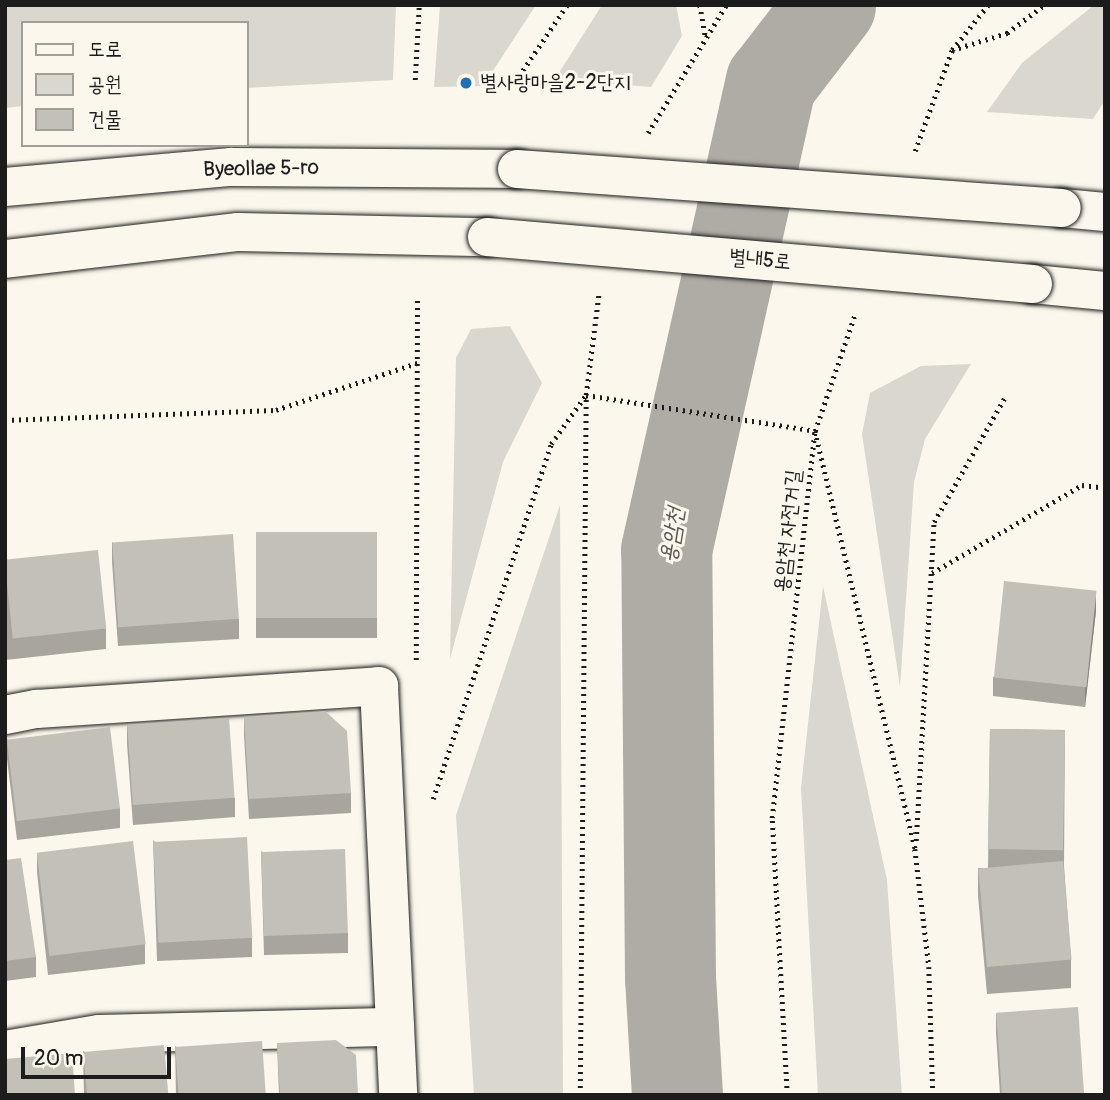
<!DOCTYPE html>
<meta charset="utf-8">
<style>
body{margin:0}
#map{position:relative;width:1110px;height:1100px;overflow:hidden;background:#fbf7ec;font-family:Pangolin,"Poor Story",sans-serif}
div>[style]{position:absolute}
.green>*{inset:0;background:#dad7ce}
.river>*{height:91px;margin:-45.5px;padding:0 45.5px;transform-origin:45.5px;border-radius:45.5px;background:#afaca5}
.path>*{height:4.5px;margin-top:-2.25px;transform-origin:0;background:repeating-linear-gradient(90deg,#1c1c1c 0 2px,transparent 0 7px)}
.roads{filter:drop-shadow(0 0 2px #1c1c1c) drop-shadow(0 0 2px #1c1c1c)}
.street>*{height:38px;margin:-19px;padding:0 19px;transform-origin:19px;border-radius:19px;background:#fbf7ec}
.secondary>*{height:38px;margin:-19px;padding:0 19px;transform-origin:19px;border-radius:19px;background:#fbf7ec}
.bridges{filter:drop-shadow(0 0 2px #1c1c1c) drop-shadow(0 0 2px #1c1c1c)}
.secondary-bridge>*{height:38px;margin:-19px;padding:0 19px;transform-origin:19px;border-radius:19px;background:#fbf7ec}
.wall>*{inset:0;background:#a8a59e;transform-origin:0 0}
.shaded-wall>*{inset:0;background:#888681}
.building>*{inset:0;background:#c3c0b8;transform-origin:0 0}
.dots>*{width:19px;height:19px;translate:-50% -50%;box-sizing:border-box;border:4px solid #fbf7ec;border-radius:50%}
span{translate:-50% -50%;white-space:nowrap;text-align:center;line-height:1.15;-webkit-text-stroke:6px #fbf7ec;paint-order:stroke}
.poi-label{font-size:21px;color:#1c1c1c}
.left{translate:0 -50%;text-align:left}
.street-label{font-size:21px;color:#1c1c1c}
.water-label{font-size:23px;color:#575653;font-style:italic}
.frame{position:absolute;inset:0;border:7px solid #1c1c1c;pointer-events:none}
.legend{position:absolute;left:21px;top:21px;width:228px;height:126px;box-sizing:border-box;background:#fbf7ec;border:2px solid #a29f99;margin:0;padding:9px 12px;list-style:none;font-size:21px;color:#1c1c1c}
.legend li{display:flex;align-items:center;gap:14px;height:35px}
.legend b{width:35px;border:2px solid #a29f99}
.scale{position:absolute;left:21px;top:1047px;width:150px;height:32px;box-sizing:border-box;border:4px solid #1c1c1c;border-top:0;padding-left:9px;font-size:21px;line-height:24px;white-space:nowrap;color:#1c1c1c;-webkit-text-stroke:5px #fbf7ec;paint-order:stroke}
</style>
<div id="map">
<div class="green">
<i style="clip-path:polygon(5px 5px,396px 5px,393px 80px,247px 88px,247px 23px,23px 23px,23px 106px,5px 108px)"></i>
<i style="clip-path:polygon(440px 5px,536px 5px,483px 86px,434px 87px)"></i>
<i style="clip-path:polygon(602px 5px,676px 5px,682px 36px,651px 87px,555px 79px)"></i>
<i style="clip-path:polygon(1094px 5px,1105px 5px,1105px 100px,1093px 119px,987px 112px,1022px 63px)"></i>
<i style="clip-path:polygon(510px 326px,542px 383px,503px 462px,450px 659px,456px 358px,471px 329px)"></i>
<i style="clip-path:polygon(971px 364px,925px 439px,914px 482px,900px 687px,862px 434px,870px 393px,921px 366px)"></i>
<i style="clip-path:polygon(560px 505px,563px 1095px,474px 1095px,456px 815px)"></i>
<i style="clip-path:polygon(823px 586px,887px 880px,902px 1095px,818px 1095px,801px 788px)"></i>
</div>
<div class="river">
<i style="left:677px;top:1095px;width:118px;rotate:-93.4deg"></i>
<i style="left:670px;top:977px;width:427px;rotate:-90.5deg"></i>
<i style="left:666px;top:550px;width:480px;rotate:-77.4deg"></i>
<i style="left:771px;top:82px;width:97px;rotate:-52.5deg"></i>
</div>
<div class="path">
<i style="left:700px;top:5px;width:34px;rotate:80deg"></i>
<i style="left:952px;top:50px;width:58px;rotate:-17.2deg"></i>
<i style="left:1007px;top:33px;width:46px;rotate:-37.1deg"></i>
<i style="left:415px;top:80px;width:75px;rotate:-86.9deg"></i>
<i style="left:515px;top:82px;width:93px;rotate:-56deg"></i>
<i style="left:648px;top:133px;width:150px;rotate:-58.6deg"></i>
<i style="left:915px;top:151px;width:108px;rotate:-69.9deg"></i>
<i style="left:952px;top:50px;width:58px;rotate:-51.3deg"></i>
<i style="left:5px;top:420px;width:271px;rotate:-2.1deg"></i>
<i style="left:276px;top:410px;width:149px;rotate:-18.4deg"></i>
<i style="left:932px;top:573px;width:174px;rotate:-30.4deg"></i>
<i style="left:1082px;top:485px;width:23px;rotate:7deg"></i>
<i style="left:416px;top:660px;width:364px;rotate:-89.8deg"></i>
<i style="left:433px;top:799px;width:374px;rotate:-71.6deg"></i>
<i style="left:551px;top:444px;width:60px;rotate:-54.5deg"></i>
<i style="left:586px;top:395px;width:232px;rotate:8.9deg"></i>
<i style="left:815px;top:431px;width:430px;rotate:76.5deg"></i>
<i style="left:915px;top:849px;width:119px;rotate:83.2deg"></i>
<i style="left:929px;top:967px;width:128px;rotate:88.2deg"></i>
<i style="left:916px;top:841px;width:320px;rotate:-86.8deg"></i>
<i style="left:934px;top:522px;width:142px;rotate:-60.4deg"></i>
<i style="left:580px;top:1095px;width:700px;rotate:-89.51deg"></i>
<i style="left:586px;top:395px;width:104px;rotate:-82.8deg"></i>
<i style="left:787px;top:1095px;width:277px;rotate:-93.1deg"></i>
<i style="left:772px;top:818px;width:389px;rotate:-83.7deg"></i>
<i style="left:815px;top:431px;width:124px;rotate:-71.1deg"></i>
</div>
<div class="roads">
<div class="street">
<i style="left:5px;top:715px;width:33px;rotate:-11deg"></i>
<i style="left:37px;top:709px;width:343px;rotate:-3.8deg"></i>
<i style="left:379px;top:686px;width:409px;rotate:87.3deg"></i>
<i style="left:5px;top:1050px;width:95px;rotate:-9.7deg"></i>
<i style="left:99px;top:1034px;width:296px;rotate:-1.4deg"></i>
</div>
<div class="secondary">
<i style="left:5px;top:187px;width:227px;rotate:-5.1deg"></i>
<i style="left:231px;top:167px;width:286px;rotate:0.4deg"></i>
<i style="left:1062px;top:208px;width:43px;rotate:5.3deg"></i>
<i style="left:5px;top:259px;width:235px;rotate:-6.6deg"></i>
<i style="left:238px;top:232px;width:249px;rotate:1.2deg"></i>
<i style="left:1033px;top:284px;width:72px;rotate:5.6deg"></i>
</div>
</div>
<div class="bridges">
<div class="secondary-bridge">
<i style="left:517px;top:169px;width:546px;rotate:4.09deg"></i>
<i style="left:487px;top:237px;width:548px;rotate:4.92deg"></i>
</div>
</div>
<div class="wall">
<i style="left:256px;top:532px;width:121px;height:106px"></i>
<i style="clip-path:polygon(112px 542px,239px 619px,239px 639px,118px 646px,112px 562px)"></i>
<i style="clip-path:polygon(5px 560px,106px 629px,106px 649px,5px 660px)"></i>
<i style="clip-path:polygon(1096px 611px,1085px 707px,993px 696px,993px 677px)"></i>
<i style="clip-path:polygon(244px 717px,351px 793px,351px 813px,249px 819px,244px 736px)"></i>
<i style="clip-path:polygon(127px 724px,235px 798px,235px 817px,133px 825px,127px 744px)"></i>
<i style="clip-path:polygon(990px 729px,1065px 730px,1064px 866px,1071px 960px,1071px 988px,987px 994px,978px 896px,978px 868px,988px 868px)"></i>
<i style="clip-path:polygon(7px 739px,120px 808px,120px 828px,17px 840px,7px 759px)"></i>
<i style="clip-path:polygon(153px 840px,252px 938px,252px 957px,157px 961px)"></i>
<i style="clip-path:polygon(261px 851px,348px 933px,348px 953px,264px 955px)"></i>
<i style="clip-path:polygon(37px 853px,145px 944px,145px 964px,48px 975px,37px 872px)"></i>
<i style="clip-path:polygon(5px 860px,36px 957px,36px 977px,5px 981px)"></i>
<i style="clip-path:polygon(996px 1013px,1084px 1095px,1000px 1095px,996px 1033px)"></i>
<i style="clip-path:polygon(277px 1043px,358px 1095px,279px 1095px)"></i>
<i style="clip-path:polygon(175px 1046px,266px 1095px,176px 1095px)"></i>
<i style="clip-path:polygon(83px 1051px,168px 1095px,84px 1095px)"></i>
</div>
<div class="shaded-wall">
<i style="clip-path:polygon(1096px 591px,1096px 611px,1085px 707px,1085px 687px)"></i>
</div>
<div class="building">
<i style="left:256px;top:532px;width:121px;height:86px"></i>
<i style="left:233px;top:534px;width:85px;height:121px;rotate:86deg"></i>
<i style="left:98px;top:550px;width:79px;height:94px;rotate:84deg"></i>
<i style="left:1004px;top:581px;width:93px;height:97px;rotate:6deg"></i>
<i style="clip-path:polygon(325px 711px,347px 731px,351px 793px,249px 799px,244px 717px)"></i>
<i style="left:229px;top:718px;width:80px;height:102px;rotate:86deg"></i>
<i style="left:110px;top:727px;width:82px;height:104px;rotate:83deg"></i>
<i style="left:990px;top:729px;width:75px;height:120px;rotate:1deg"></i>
<i style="left:247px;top:837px;width:101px;height:94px;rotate:87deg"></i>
<i style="left:133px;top:841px;width:104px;height:97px;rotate:83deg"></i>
<i style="left:345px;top:849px;width:84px;height:84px;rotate:88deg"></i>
<i style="clip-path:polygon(21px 858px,36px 957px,5px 961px,5px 860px)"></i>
<i style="left:1063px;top:861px;width:99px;height:85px;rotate:85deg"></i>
<i style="left:1078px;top:1007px;width:88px;height:82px;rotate:86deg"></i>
<i style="clip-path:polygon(336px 1040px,356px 1055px,358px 1095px,280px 1095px,277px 1043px)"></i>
<i style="left:262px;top:1041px;width:54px;height:87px;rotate:86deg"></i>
<i style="left:164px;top:1045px;width:50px;height:81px;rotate:85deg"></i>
<i style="clip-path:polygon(72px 1053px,75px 1095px,5px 1095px,5px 1059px)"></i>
</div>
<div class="dots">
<i style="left:466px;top:83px;background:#1f6fb2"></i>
</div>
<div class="poi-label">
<span class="left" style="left:480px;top:83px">별사랑마을2-2단지</span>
</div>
<div class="street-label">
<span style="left:261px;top:169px;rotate:-1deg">Byeollae 5-ro</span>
<span style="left:760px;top:260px;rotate:5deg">별내5로</span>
<span style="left:788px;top:531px;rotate:-84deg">용암천 자전거길</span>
</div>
<div class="water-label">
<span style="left:672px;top:535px;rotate:-81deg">용암천</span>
</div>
<div class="frame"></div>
<ul class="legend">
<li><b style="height:9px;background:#fbf7ec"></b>도로</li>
<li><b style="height:19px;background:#dad7ce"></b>공원</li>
<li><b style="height:19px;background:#c3c0b8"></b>건물</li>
</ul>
<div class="scale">20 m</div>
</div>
